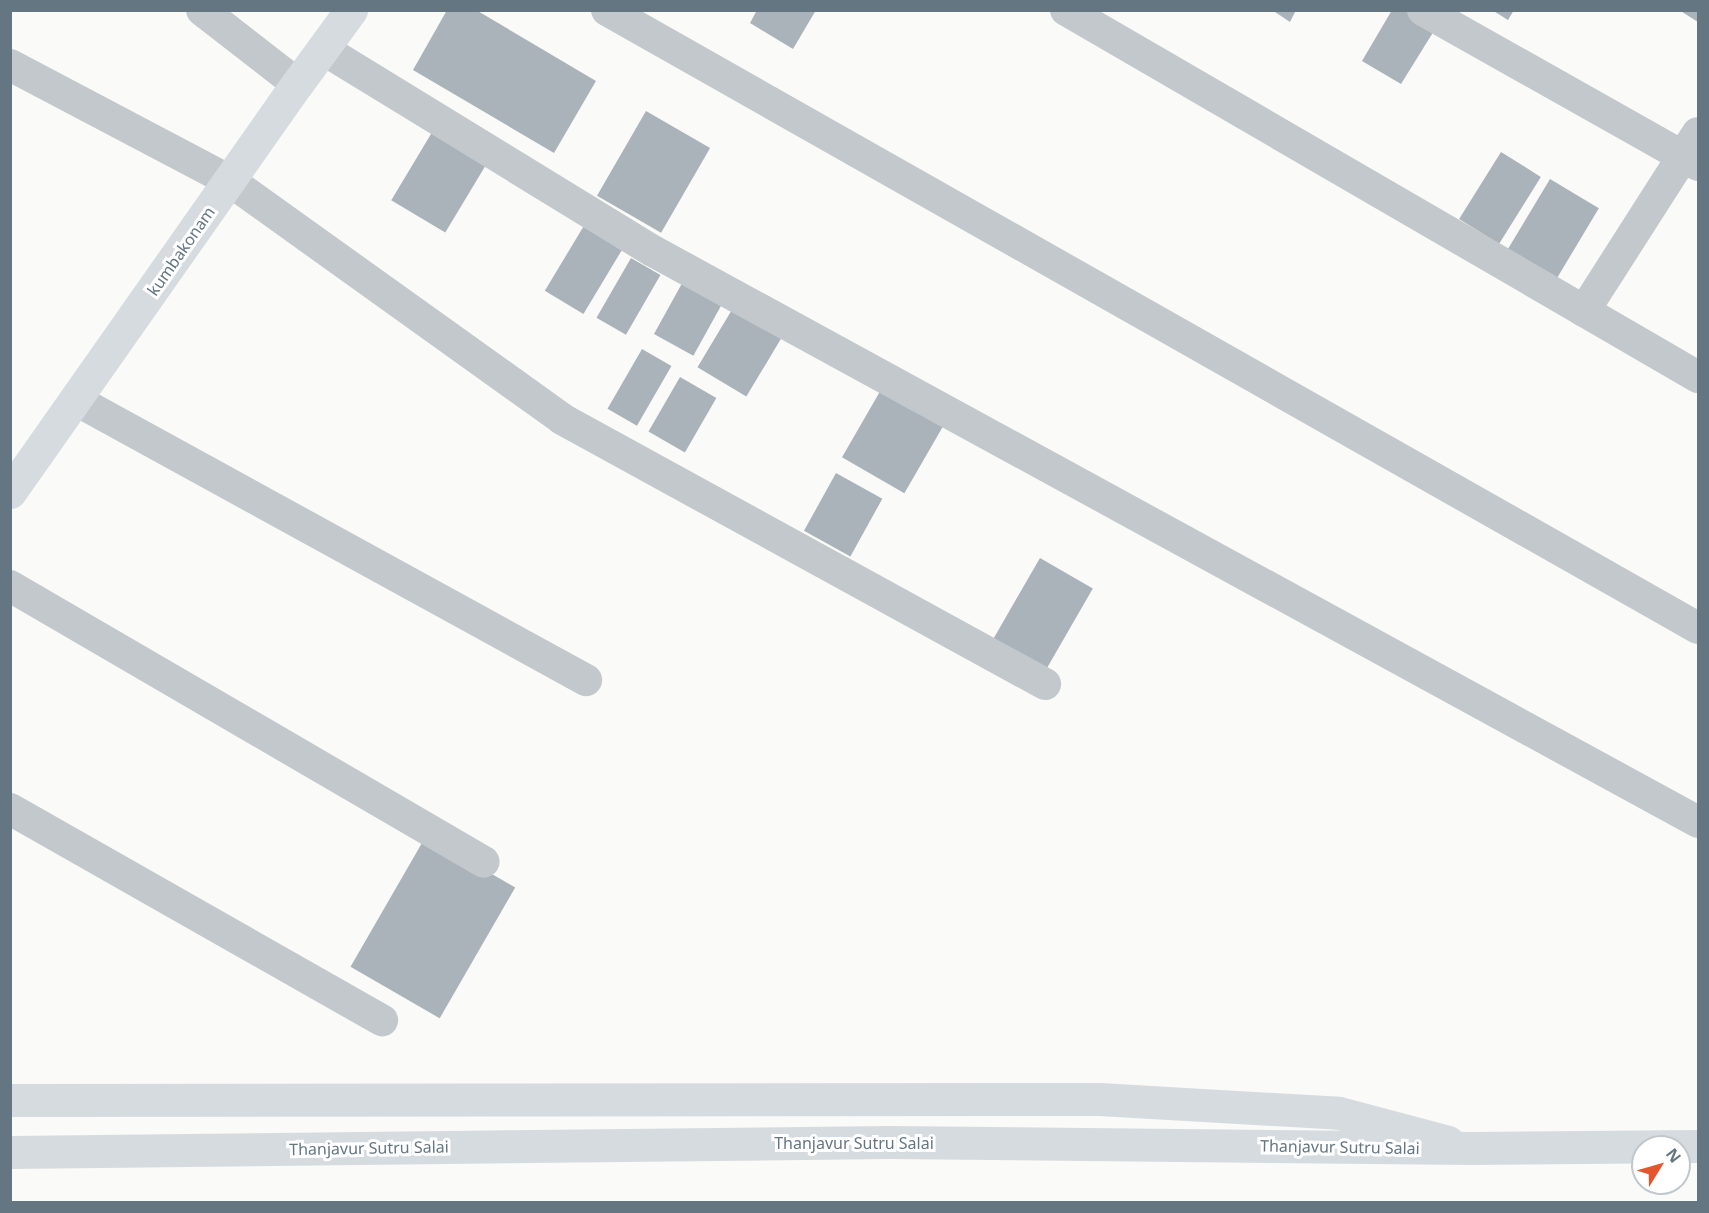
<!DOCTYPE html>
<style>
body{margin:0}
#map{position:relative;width:1709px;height:1213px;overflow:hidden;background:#fafaf8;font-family:"Noto Sans",sans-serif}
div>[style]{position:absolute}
.building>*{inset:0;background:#aab3b9;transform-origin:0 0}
.street>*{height:32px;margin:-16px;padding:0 16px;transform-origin:16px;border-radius:16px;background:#c3c8cc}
.secondary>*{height:33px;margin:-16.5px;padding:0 16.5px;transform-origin:16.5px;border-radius:16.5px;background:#d6dbdf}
.highway>*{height:33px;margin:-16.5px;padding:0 16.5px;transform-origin:16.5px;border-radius:16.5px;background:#d6dbdf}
span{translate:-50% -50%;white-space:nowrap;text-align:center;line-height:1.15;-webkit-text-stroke:6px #fff;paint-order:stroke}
.street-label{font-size:16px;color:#657683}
.frame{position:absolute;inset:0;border:12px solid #657683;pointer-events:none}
.north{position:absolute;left:1631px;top:1135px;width:60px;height:60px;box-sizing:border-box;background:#fff;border:2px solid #c1c8cd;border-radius:50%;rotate:53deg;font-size:16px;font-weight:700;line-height:24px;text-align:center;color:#657683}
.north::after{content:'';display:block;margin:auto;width:21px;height:27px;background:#e4572e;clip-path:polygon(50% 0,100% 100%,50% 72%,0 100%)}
</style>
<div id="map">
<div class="building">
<i style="clip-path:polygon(447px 10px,476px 10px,596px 81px,554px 153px,413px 70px)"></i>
<i style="clip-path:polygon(757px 10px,816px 10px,793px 49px,750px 23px)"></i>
<i style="clip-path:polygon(1272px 10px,1296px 10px,1290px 22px)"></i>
<i style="clip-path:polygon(1392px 10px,1413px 10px,1437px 26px,1401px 84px,1362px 61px)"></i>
<i style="clip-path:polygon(1492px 10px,1514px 10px,1508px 20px)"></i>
<i style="clip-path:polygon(1679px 10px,1698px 10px,1698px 22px)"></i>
<i style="left:646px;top:111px;width:74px;height:98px;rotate:30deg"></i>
<i style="left:434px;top:129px;width:63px;height:83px;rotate:31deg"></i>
<i style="left:1501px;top:152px;width:47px;height:79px;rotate:32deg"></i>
<i style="left:1550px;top:179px;width:57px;height:82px;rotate:31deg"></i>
<i style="left:585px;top:224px;width:45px;height:78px;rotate:31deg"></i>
<i style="left:631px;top:258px;width:34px;height:69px;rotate:30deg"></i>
<i style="left:685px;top:278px;width:45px;height:64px;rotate:29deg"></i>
<i style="left:733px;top:308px;width:57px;height:69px;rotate:31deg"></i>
<i style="left:642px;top:349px;width:34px;height:69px;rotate:30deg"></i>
<i style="left:680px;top:377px;width:42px;height:63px;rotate:30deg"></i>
<i style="left:882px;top:388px;width:72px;height:80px;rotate:30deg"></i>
<i style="left:836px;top:473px;width:53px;height:66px;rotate:29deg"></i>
<i style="left:1040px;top:558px;width:61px;height:94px;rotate:30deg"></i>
<i style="left:426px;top:836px;width:103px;height:151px;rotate:30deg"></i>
</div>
<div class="street">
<i style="left:202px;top:10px;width:120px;rotate:37.9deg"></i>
<i style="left:607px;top:10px;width:1254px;rotate:29.53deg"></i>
<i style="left:1066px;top:10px;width:731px;rotate:30.14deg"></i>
<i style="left:1423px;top:10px;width:316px;rotate:29.4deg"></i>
<i style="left:323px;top:49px;width:387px;rotate:31.5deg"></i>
<i style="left:653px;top:251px;width:1191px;rotate:28.65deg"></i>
<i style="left:10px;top:65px;width:249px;rotate:27.8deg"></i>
<i style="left:230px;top:181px;width:408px;rotate:35.6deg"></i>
<i style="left:562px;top:419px;width:551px;rotate:28.75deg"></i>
<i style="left:1584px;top:311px;width:211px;rotate:-57.4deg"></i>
<i style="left:76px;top:400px;width:582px;rotate:28.77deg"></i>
<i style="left:10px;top:586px;width:548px;rotate:30.21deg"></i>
<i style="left:10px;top:809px;width:428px;rotate:29.6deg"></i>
</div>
<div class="secondary">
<i style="left:10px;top:492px;width:499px;rotate:-54.9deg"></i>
<i style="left:297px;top:84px;width:92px;rotate:-53.9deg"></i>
<i style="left:10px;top:1100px;width:1089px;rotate:-0.05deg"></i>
<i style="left:1099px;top:1099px;width:240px;rotate:3.3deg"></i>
<i style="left:1339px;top:1113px;width:113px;rotate:14.9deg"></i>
</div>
<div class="highway">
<i style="left:10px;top:1152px;width:878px;rotate:-0.65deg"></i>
<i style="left:888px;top:1142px;width:584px;rotate:0.59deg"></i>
<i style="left:1472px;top:1148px;width:226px;rotate:-0.5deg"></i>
</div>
<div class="street-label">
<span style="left:181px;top:251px;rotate:-55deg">kumbakonam</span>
<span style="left:854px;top:1143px">Thanjavur Sutru Salai</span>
<span style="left:1340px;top:1147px;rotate:1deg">Thanjavur Sutru Salai</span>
<span style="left:369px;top:1148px;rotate:-1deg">Thanjavur Sutru Salai</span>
</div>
<div class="frame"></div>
<div class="north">N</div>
</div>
